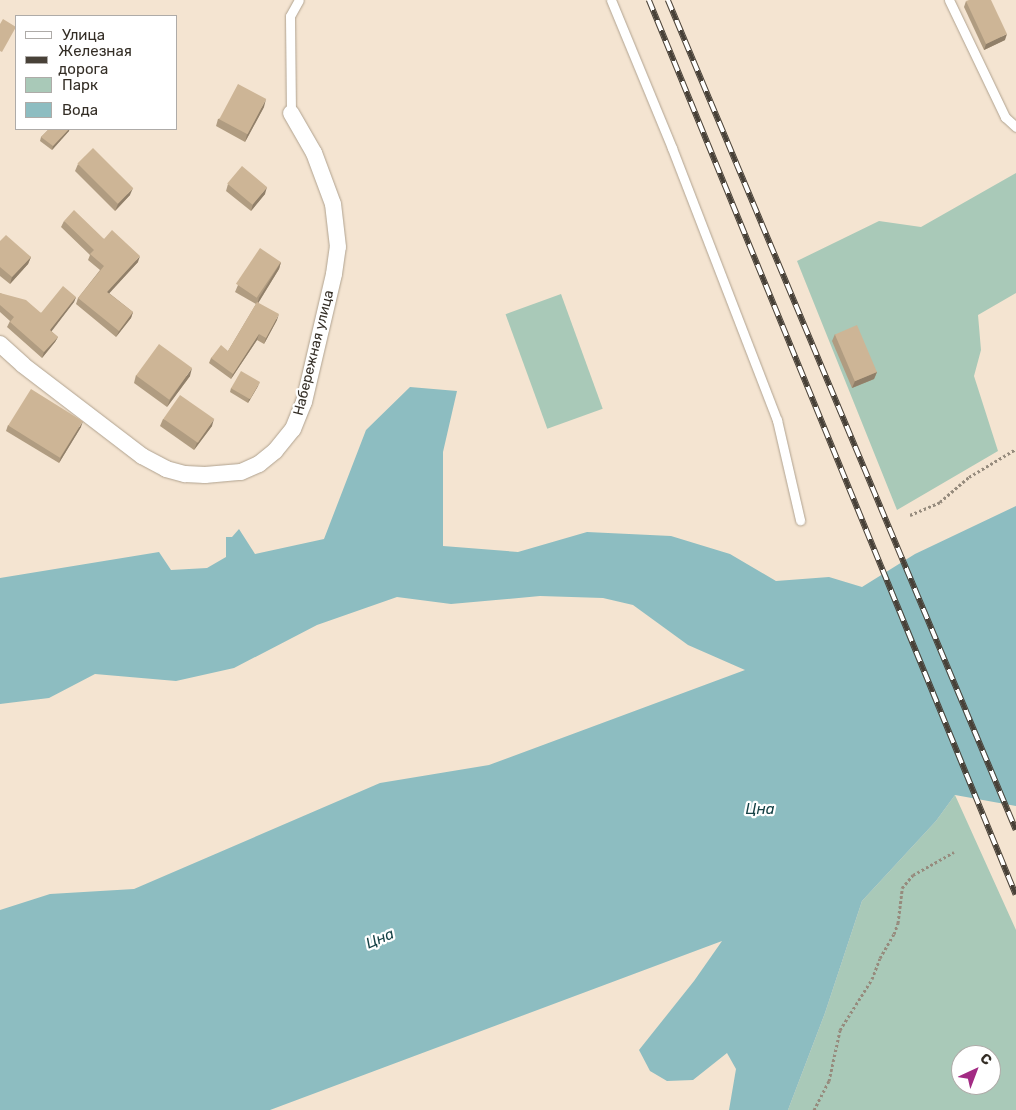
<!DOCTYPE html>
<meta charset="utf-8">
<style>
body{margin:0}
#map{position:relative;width:1016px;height:1110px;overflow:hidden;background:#f4e4d1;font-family:Rubik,sans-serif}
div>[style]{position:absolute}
.green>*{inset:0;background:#a9c9b8;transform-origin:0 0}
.water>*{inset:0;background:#8dbdc1}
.path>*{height:3px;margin-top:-1.5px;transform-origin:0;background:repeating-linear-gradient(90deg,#968b7d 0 2.5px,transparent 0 5px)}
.roads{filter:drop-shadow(0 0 1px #b0a28f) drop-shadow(0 0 1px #b0a28f)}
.service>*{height:9px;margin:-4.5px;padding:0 4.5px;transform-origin:4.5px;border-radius:4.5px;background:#fff}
.minor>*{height:16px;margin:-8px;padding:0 8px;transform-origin:8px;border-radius:8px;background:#fff}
.rail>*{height:5.5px;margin-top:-2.75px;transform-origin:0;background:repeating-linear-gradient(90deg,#fff 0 11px,#484138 0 22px);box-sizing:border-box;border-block:1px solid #484138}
.wall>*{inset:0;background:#b09c81}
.shaded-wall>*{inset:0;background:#907f69}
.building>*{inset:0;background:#cdb596;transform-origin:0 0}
span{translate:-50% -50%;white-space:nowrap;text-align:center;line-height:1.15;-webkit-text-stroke:4.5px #fff;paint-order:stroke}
.street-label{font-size:14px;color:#342e26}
.water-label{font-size:15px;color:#164246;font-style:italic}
.legend{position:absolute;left:15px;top:15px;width:162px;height:115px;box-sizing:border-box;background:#fff;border:1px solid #aeaba8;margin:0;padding:6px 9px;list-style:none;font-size:15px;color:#342e26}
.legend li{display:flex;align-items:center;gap:10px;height:25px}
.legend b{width:25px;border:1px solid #aeaba8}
.north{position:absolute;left:951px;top:1045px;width:50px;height:50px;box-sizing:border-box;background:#fff;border:1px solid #aeaba8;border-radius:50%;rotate:43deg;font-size:14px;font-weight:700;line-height:20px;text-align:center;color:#342e26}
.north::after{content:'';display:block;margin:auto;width:18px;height:22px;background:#a22b83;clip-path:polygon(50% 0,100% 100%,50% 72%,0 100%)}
</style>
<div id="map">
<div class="green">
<i style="clip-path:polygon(1016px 173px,1016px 293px,978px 315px,981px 350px,974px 376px,998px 451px,897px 510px,797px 261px,879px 221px,921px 227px)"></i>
<i style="left:561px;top:294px;width:122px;height:59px;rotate:70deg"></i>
<i style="clip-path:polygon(evenodd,955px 795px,1016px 930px,1016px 1110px,788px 1110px,825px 1013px,862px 901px,936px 821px,955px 795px,961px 1055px,991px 1055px,991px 1085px,961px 1085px,961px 1055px)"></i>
</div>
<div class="water">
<i style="clip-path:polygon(410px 387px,457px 391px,443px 452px,443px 546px,518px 552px,587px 532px,671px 536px,730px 554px,776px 581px,829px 577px,862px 587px,915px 554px,1016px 506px,1016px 806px,955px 795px,936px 821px,862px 901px,825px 1013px,788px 1110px,729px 1110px,736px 1069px,727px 1053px,693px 1080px,667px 1081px,650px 1071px,639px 1050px,694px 981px,722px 941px,270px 1110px,0 1110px,0 910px,50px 894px,134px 889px,380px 783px,489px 765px,745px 670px,688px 645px,633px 605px,603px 598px,540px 596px,451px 604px,397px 597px,317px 625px,234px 668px,176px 681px,95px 674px,49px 698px,0 704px,0 578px,159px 552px,171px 570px,207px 568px,226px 557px,226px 537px,232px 537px,239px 529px,255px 554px,324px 539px,366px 430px)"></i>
</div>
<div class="path">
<i style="left:910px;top:515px;width:33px;rotate:-23deg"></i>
<i style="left:940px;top:502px;width:38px;rotate:-41deg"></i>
<i style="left:969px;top:477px;width:55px;rotate:-30.8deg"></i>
<i style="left:814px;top:1110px;width:33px;rotate:-63deg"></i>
<i style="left:829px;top:1081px;width:52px;rotate:-77.8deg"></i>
<i style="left:840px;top:1030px;width:60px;rotate:-57.9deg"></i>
<i style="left:872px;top:979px;width:22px;rotate:-69deg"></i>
<i style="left:880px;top:958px;width:28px;rotate:-60deg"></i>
<i style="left:894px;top:934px;width:12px;rotate:-70deg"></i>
<i style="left:898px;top:923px;width:35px;rotate:-83deg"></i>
<i style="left:902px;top:888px;width:17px;rotate:-50deg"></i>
<i style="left:913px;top:875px;width:47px;rotate:-29.3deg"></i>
</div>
<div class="roads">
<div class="service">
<i style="left:611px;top:0;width:160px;rotate:67.6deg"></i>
<i style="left:672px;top:148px;width:292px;rotate:68.9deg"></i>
<i style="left:777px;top:420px;width:103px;rotate:77deg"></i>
<i style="left:949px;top:0;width:130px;rotate:64.4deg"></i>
<i style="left:1005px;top:117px;width:15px;rotate:42deg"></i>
<i style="left:291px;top:113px;width:97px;rotate:-90.6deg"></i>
<i style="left:290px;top:16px;width:18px;rotate:-61deg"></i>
</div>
<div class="minor">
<i style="left:0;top:344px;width:31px;rotate:42deg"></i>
<i style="left:23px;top:365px;width:150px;rotate:37.4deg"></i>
<i style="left:142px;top:456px;width:27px;rotate:28deg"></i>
<i style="left:166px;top:469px;width:20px;rotate:15deg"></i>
<i style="left:185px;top:474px;width:20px;rotate:3deg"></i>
<i style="left:205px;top:475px;width:36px;rotate:-5deg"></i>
<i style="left:241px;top:472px;width:20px;rotate:-24deg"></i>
<i style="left:259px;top:464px;width:21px;rotate:-39deg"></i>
<i style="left:275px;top:451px;width:28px;rotate:-51deg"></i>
<i style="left:293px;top:429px;width:29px;rotate:-68deg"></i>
<i style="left:304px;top:402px;width:131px;rotate:-76.8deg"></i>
<i style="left:334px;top:274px;width:27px;rotate:-82deg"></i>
<i style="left:338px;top:247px;width:43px;rotate:-96.6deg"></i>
<i style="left:333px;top:204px;width:54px;rotate:-110.4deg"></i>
<i style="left:314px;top:153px;width:46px;rotate:-119.9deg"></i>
</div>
</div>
<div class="rail">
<i style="left:649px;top:0;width:967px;rotate:67.7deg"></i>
<i style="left:668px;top:0;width:900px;rotate:67.25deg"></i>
</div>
<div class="wall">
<i style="clip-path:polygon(966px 1px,1005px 40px,984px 50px,964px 7px)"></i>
<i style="clip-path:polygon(264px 107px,245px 142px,216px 126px,218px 119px)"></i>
<i style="clip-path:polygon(49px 129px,70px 129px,69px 131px,52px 150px,40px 141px,41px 137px)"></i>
<i style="clip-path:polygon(78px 164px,130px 195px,115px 211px,75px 171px)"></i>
<i style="clip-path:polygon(228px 184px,265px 194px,251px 211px,226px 191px)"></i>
<i style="clip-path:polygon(64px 221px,104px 239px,138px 262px,109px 293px,133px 312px,131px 318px,116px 337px,76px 304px,78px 298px,100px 270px,88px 260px,90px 255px,61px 227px)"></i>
<i style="clip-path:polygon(0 241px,31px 257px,28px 264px,10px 284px,0 276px)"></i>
<i style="clip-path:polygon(281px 262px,279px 269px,258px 303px,277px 320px,264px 344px,257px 340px,231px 379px,209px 363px,211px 358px,228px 351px,256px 304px,235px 292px,238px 285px)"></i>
<i style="clip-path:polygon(0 293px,41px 313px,76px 297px,74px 302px,51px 331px,58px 337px,55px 342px,42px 358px,7px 327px,10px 321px,0 312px)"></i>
<i style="clip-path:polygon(835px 334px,877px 372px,874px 379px,852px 388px,832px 341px)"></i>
<i style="clip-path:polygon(136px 375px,190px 376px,167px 407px,134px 383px)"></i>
<i style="clip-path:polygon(258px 386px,248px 403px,230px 392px,231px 388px)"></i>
<i style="clip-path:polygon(163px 419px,212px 426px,194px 450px,160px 426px)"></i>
<i style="clip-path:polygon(8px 425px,81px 427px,59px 463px,6px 431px)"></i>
</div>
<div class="shaded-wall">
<i style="clip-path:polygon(1007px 34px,1005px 40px,984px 50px,986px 44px)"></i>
<i style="clip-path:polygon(266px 99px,264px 107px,245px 142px,247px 135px)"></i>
<i style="clip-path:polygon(69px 129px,69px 131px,52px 150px,53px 146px)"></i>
<i style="clip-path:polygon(267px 187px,265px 194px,251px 211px,253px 204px)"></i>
<i style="clip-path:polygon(133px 188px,130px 195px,115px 211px,118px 204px)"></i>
<i style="clip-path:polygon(140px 256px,138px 262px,105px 298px,107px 292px)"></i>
<i style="clip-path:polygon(31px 257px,28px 264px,10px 284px,12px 277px)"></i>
<i style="clip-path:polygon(281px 262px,279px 269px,257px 305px,259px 298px)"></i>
<i style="clip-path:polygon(76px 297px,74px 302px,48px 336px,50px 330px)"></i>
<i style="clip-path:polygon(133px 312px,131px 318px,116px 337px,119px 331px)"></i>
<i style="clip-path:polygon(279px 314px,277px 320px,264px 344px,266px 338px)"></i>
<i style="clip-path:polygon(259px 334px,257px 340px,231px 379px,233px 374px)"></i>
<i style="clip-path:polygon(58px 337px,55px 342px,42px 358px,44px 352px)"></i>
<i style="clip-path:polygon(192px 368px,190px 376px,167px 407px,170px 400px)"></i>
<i style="clip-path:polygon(877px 372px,874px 379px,852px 388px,855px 381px)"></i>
<i style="clip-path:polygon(260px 382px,258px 386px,248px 403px,249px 399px)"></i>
<i style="clip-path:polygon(214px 419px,212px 426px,194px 450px,197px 443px)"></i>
<i style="clip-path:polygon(83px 421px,81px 427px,59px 463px,61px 457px)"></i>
</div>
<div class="building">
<i style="clip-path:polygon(969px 0,991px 0,1007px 34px,986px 44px,966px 1px)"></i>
<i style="clip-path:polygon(3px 19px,16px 27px,2px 52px,0 51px,0 24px)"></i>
<i style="left:238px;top:84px;width:32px;height:40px;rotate:28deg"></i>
<i style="clip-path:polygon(49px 129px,69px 129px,53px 146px,41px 137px)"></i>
<i style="left:93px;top:148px;width:57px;height:22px;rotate:45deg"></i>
<i style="left:242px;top:166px;width:33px;height:23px;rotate:40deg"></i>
<i style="clip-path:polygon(74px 210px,104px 239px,112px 230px,140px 256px,107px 292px,133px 312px,119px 331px,78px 298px,104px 266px,90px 254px,94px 250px,64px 221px)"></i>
<i style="clip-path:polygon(6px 235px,31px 257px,12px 277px,0 267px,0 241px)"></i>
<i style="left:260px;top:248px;width:25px;height:43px;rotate:34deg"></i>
<i style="clip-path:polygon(63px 286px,76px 297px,50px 330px,58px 337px,44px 352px,10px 322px,14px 317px,0 305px,0 293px,26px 300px,41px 313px)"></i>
<i style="clip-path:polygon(257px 302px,279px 314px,266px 338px,259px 334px,233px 374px,211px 358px,221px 345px,228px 351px)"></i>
<i style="left:857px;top:325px;width:51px;height:24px;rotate:67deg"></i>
<i style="left:159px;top:344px;width:41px;height:39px;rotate:36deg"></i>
<i style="left:241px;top:371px;width:22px;height:20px;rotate:30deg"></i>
<i style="left:31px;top:389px;width:61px;height:43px;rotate:32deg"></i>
<i style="left:180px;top:395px;width:42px;height:29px;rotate:35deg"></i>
</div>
<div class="street-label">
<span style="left:314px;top:353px;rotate:-76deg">Набережная улица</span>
</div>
<div class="water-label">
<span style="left:760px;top:810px">Цна</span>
<span style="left:380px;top:939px;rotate:-23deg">Цна</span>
</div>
<ul class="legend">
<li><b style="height:6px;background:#fff"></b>Улица</li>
<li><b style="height:6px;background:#484138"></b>Железная дорога</li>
<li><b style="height:14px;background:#a9c9b8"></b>Парк</li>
<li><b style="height:14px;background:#8dbdc1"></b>Вода</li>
</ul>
<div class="north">С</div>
</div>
